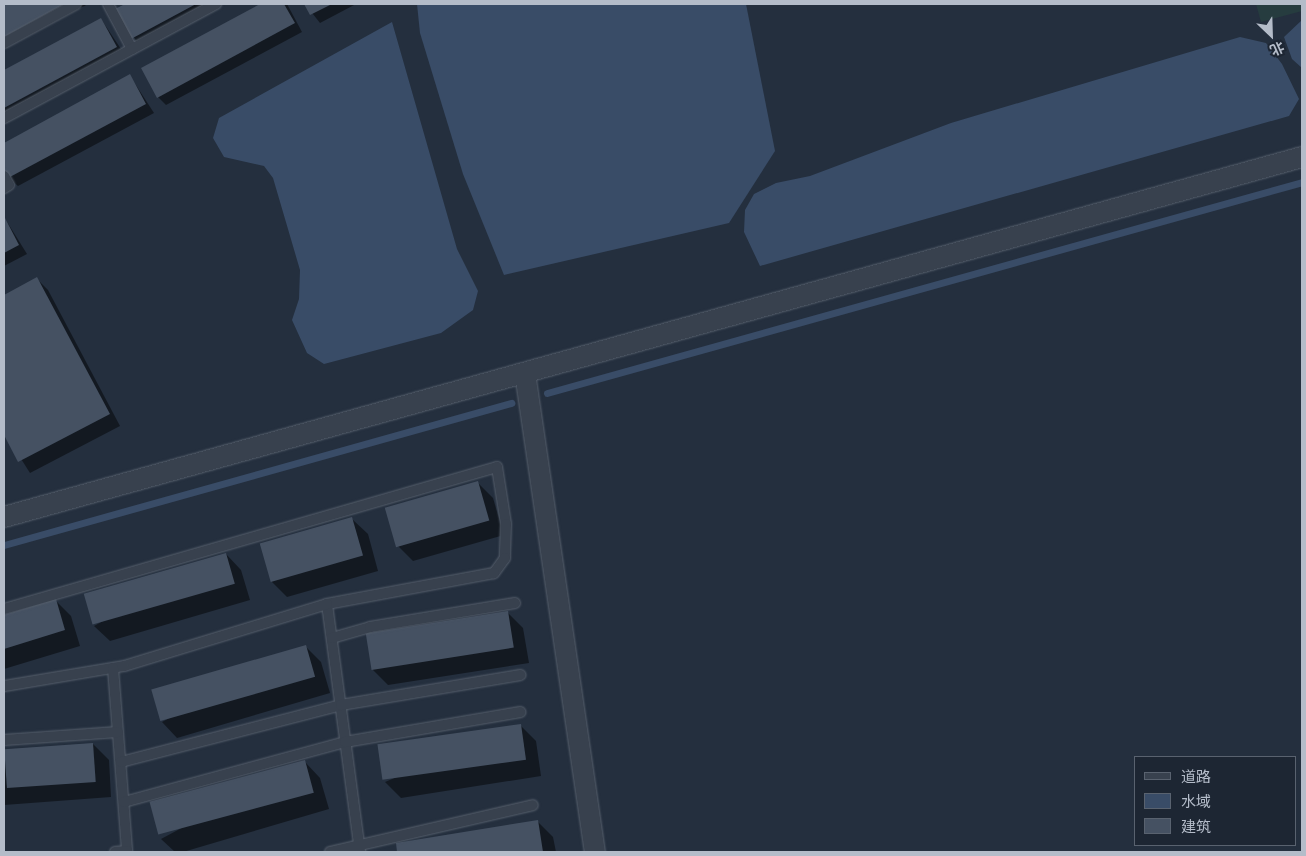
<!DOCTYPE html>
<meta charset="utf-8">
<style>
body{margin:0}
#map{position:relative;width:1306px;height:856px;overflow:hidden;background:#242f3e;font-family:Manrope,"Noto Sans SC",sans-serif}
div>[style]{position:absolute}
.green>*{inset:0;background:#263c3f}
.water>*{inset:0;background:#394c67}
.shadow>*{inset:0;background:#0007}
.stream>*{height:7px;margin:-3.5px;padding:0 3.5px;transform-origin:3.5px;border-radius:3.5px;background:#394c67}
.building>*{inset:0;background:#455162;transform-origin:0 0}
.roads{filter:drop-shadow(0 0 1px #565f6c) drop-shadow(0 0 1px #565f6c)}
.service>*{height:10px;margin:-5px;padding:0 5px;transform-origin:5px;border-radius:5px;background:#38414e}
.minor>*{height:20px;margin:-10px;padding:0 10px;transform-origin:10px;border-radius:10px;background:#38414e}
span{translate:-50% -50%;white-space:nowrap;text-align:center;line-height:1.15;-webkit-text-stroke:4px #1d2633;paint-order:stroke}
.frame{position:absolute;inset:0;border:5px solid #b4bcc9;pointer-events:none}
.legend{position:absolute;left:1134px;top:756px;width:162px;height:90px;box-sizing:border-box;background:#1d2633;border:1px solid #59626f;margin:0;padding:6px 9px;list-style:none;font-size:15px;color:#b4bcc9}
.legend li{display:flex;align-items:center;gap:10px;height:25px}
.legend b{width:25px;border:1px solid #59626f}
.north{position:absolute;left:1246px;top:10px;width:50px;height:50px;-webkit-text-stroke:4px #1d2633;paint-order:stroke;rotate:156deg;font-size:14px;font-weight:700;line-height:20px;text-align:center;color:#b4bcc9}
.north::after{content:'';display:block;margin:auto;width:18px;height:22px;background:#b4bcc9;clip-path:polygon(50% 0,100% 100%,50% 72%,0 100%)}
</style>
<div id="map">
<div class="green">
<i style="clip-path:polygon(1256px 4px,1302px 4px,1302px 11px,1261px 22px)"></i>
</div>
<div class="water">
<i style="clip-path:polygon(417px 4px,746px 4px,775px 151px,729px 223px,504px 275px,463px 174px,420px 33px)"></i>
<i style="clip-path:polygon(1302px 20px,1302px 68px,1292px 59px,1284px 37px)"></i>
<i style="clip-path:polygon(392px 22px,457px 249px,478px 291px,473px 310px,441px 333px,324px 364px,307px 353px,292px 320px,299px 299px,300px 270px,273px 178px,264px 166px,224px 157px,213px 138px,219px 118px)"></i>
<i style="clip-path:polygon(1240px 37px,1266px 43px,1282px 64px,1299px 99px,1289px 116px,760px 266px,744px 232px,745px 210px,754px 194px,776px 183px,810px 176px,951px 123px)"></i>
</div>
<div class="shadow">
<i style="clip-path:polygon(4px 4px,88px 4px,4px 49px)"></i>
<i style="clip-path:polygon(128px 4px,220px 4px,140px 47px,117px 10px)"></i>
<i style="clip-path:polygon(263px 4px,287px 4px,302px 32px,166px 105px,158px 97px,143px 69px)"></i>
<i style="clip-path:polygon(305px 4px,356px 4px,320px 23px)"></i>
<i style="clip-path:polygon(101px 19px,125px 55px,4px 121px,4px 72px)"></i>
<i style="clip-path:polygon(130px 76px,154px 113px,18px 186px,9px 178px,4px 167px,4px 144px)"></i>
<i style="clip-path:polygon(4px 217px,27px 254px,4px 266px)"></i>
<i style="clip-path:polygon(37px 279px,48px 290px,120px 426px,30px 473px,4px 432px,4px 296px)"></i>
<i style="clip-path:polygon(478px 483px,493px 498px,504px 535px,413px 561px,397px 545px)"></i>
<i style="clip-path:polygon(352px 519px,368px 534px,378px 571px,287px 597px,271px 581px)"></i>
<i style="clip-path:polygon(226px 554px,241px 570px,250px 600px,110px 641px,94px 626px)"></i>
<i style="clip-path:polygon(56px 601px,71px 616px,80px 646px,4px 669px,4px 616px)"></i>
<i style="clip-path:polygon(508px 613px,523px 628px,529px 663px,388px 685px,372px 669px)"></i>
<i style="clip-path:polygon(305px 646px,321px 662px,330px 693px,177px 738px,162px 722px)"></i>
<i style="clip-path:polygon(520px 725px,536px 741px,541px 776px,401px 798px,385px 782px)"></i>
<i style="clip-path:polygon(93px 744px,109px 760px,111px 797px,4px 805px,4px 751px)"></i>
<i style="clip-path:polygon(305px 762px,320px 778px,329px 809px,183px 852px,175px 852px,161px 839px)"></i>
<i style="clip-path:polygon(538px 822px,553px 837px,556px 852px,398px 852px,397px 844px)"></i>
</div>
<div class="stream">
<i style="left:547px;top:393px;width:784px;rotate:-15.61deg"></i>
<i style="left:4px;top:545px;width:527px;rotate:-15.65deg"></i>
</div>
<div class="building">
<i style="clip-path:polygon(4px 4px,64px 4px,4px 37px)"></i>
<i style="clip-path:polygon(125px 4px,196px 4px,131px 39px,115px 9px)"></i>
<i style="clip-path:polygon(260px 4px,284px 4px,295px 23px,157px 98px,141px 68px)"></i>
<i style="clip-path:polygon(304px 4px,332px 4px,310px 15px)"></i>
<i style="clip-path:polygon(101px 18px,117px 47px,4px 108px,4px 70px)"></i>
<i style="clip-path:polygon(130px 74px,146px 104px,8px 178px,4px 170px,4px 143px)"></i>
<i style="clip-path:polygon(4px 216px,19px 245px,4px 253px)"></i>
<i style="clip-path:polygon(37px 277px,110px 414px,18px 462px,4px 435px,4px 295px)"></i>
<i style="left:478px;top:481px;width:41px;height:97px;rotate:74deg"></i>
<i style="left:352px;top:517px;width:40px;height:96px;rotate:74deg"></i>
<i style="left:226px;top:553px;width:32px;height:148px;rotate:74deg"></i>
<i style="clip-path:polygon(56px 599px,65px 630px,4px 649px,4px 615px)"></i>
<i style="left:508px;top:611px;width:37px;height:144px;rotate:81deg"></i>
<i style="left:306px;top:645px;width:33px;height:161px;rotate:74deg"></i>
<i style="left:521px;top:724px;width:36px;height:145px;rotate:82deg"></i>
<i style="left:93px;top:743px;width:39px;height:89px;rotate:86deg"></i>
<i style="left:305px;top:760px;width:34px;height:161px;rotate:75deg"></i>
<i style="clip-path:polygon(538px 820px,543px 852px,397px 852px,396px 843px)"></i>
</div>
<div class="roads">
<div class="service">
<i style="left:108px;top:4px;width:51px;rotate:61.9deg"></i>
<i style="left:4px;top:43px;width:82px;rotate:-28.4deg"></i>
<i style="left:4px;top:118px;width:241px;rotate:-28.3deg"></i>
<i style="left:4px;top:176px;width:10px;rotate:61deg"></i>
<i style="left:9px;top:185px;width:6px;rotate:149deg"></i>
<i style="left:327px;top:604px;width:250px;rotate:82.4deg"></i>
<i style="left:4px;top:609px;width:513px;rotate:-16.07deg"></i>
<i style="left:497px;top:467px;width:58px;rotate:81deg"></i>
<i style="left:506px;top:524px;width:34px;rotate:92deg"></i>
<i style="left:505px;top:558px;width:19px;rotate:126deg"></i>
<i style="left:494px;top:573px;width:170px;rotate:169.5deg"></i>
<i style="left:327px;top:604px;width:212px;rotate:163deg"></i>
<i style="left:124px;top:666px;width:122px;rotate:170.5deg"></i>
<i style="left:332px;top:638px;width:40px;rotate:-16deg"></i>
<i style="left:370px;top:627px;width:147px;rotate:-9.4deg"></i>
<i style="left:113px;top:668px;width:185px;rotate:85.6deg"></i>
<i style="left:4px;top:740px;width:114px;rotate:-4deg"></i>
<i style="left:121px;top:762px;width:227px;rotate:-14.5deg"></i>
<i style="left:341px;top:705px;width:182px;rotate:-9.5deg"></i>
<i style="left:124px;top:802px;width:229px;rotate:-15.2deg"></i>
<i style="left:345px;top:742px;width:178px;rotate:-9.7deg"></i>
<i style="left:115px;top:852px;width:12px;rotate:-5deg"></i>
<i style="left:330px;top:852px;width:208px;rotate:-13deg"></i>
</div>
<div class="minor">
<i style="left:525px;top:373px;width:484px;rotate:81.7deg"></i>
<i style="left:4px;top:517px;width:1347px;rotate:-15.5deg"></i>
</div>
</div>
<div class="frame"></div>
<ul class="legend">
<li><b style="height:6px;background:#38414e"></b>道路</li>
<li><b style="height:14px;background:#394c67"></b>水域</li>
<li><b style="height:14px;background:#455162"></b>建筑</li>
</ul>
<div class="north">北</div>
</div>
